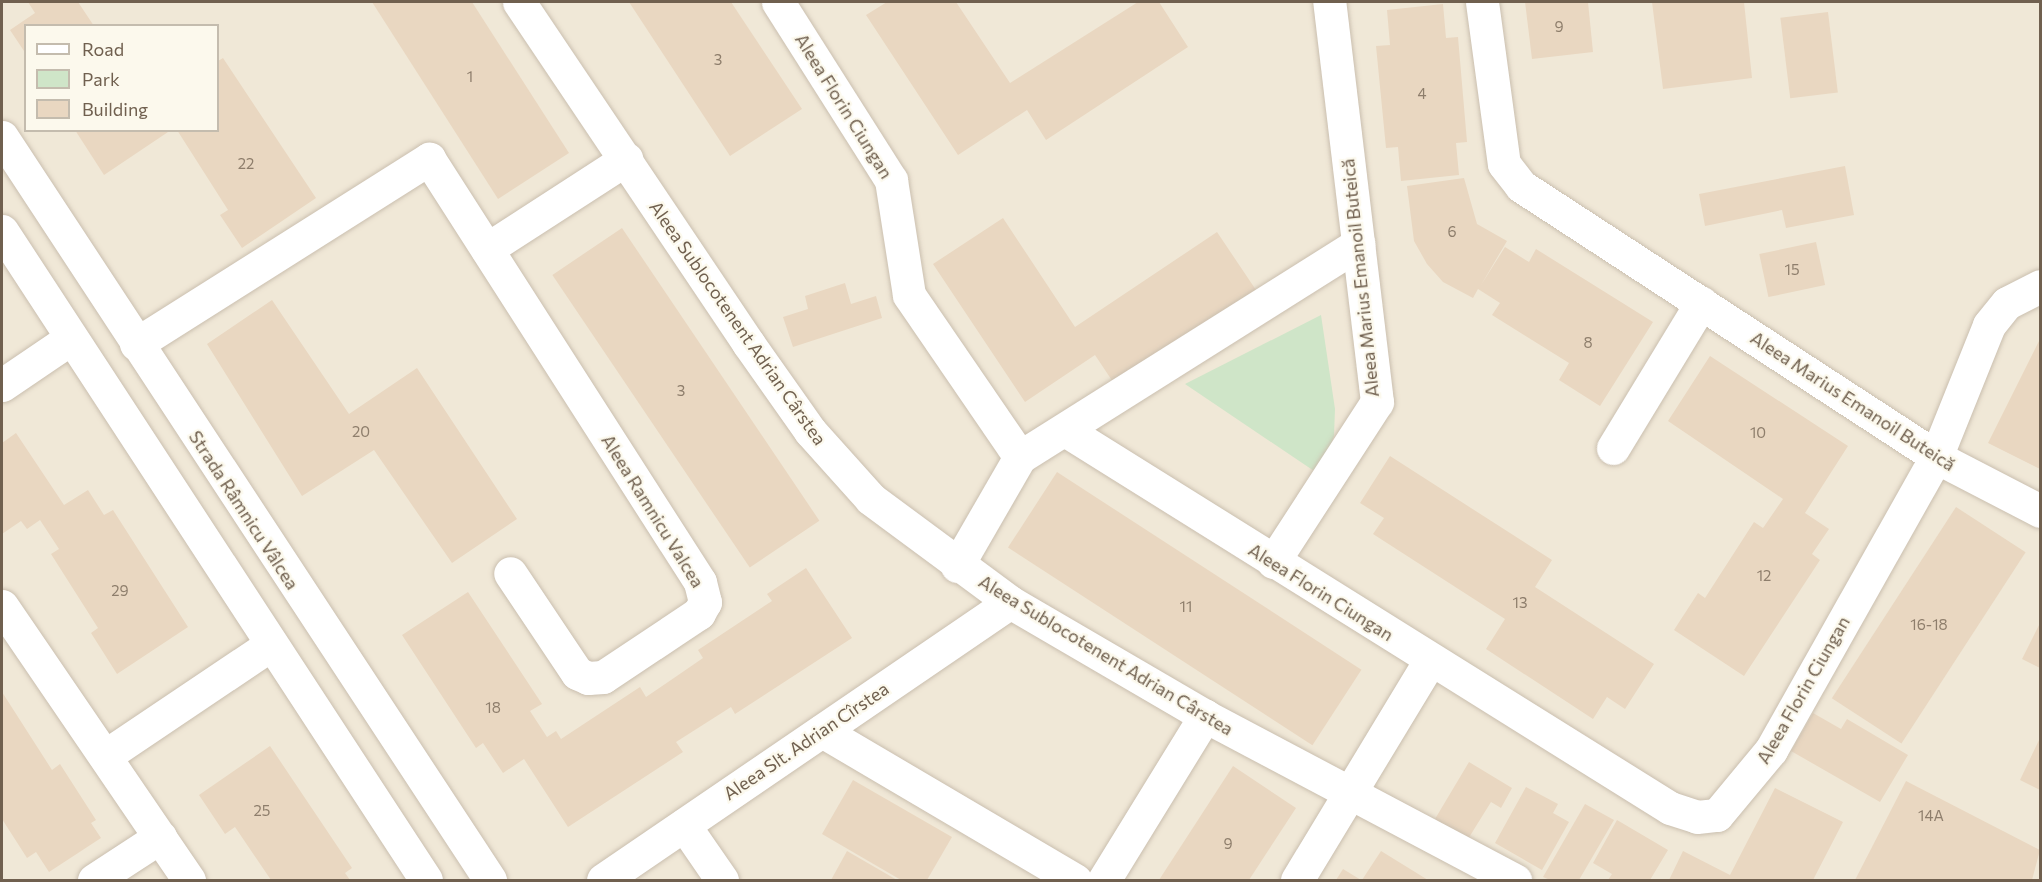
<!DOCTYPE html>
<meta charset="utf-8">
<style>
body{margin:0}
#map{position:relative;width:2042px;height:882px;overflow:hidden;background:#f9f5e8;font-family:Commissioner,sans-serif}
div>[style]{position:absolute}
.residential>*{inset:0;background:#f0e8d7}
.green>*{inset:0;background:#cfe5c8}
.building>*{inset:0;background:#e9d7c1;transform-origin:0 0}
.roads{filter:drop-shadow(0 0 2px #cabfaf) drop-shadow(0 0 2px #cabfaf)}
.minor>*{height:33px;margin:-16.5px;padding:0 16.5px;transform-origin:16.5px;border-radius:16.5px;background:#fff}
span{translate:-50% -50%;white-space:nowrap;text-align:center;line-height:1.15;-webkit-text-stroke:4.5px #fcf9ed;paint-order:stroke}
.number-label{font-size:15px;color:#8e7e6c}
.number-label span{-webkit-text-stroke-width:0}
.street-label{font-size:18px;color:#70604f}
.frame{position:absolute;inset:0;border:3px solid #70604f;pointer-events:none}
.legend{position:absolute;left:24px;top:24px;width:195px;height:108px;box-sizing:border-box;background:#fcf9ed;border:2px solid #c4bcae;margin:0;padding:8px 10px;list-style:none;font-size:18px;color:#70604f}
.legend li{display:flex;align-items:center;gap:12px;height:30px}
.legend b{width:30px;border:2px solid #c4bcae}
</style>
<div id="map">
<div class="residential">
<i style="clip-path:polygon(evenodd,2px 2px,2040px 2px,2040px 880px,2px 880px,2px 2px,26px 26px,218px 26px,218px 130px,26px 130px,26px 26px)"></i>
</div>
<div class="green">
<i style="clip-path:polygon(1321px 315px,1335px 409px,1334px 436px,1320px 475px,1185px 384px)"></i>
</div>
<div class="building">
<i style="clip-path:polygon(28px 2px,78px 2px,94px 26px,26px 26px,26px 54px,10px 30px,35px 13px)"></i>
<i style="clip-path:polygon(372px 2px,472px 2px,569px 153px,498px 199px)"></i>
<i style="clip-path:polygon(629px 2px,731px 2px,802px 109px,730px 156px)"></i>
<i style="clip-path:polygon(887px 2px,956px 2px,1010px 83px,1138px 2px,1159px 2px,1188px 47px,1046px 140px,1027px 110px,958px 155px,866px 15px)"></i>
<i style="clip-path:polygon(1525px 2px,1588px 2px,1593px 52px,1532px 59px)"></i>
<i style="clip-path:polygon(1652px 2px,1744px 2px,1752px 78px,1663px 89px)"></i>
<i style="clip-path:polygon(1443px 4px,1446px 38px,1458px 37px,1467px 142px,1456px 143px,1459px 175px,1401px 181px,1398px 147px,1386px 148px,1376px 46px,1390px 45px,1387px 10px)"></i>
<i style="left:1828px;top:12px;width:81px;height:48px;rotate:83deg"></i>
<i style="clip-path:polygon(223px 58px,316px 198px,242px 248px,220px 215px,228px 210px,177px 130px,218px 130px,218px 61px)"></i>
<i style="clip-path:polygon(75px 130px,171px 130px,104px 175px)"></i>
<i style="clip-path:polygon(1845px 166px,1854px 215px,1786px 228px,1782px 210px,1705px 226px,1699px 194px)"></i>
<i style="clip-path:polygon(1464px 178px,1477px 224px,1507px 241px,1481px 285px,1505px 247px,1529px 262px,1536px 249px,1653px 322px,1600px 406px,1559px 380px,1569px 363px,1492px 315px,1500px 303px,1478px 289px,1473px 298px,1443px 282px,1427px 264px,1414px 241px,1407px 186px)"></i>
<i style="clip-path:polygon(1003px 218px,1075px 327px,1217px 232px,1256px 290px,1115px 385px,1095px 355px,1025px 402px,933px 264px)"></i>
<i style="left:622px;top:228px;width:353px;height:84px;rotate:56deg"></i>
<i style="left:1816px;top:242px;width:44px;height:58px;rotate:78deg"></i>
<i style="clip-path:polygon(845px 283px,851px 304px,876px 296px,882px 318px,793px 347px,783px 317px,808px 309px,805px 296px)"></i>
<i style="clip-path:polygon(272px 300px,349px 414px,417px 368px,517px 519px,452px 563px,374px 450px,302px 496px,207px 344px)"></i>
<i style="clip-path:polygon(2040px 339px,2040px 469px,1988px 443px)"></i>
<i style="clip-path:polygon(1710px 356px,1848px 446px,1805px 513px,1829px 529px,1812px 554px,1820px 560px,1744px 676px,1674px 630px,1698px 593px,1705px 598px,1754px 522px,1763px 528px,1783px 499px,1668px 421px)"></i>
<i style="clip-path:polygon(16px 433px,64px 505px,88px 490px,104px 515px,113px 510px,188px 627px,117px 674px,91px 633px,98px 628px,51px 554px,59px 549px,40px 520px,27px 529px,21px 521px,2px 534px,2px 443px)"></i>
<i style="clip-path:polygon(1390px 456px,1552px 560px,1535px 587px,1654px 664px,1625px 709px,1607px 697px,1593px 719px,1486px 649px,1505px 619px,1373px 534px,1384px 518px,1360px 503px)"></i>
<i style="left:1057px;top:472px;width:363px;height:90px;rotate:33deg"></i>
<i style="left:1956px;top:507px;width:83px;height:228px;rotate:33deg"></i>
<i style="clip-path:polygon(806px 568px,852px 638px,735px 714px,731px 707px,676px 742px,683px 752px,568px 827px,524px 759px,503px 773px,483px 743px,476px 748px,402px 635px,468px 592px,542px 704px,530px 711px,547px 737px,556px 731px,561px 739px,640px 687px,646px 697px,671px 680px,703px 658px,698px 650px,772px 601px,767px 594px)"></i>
<i style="clip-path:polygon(2040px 623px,2040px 668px,2022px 659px)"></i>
<i style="clip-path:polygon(2px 692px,52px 770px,60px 764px,96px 820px,91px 823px,101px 838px,49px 872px,36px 852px,27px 858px,2px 819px)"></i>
<i style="clip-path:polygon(1813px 713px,1841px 729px,1847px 719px,1908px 755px,1880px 802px,1791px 751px)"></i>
<i style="clip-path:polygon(2040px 738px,2040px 790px,2020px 780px)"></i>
<i style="clip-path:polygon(270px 746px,352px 868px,345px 873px,350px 880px,271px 880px,235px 827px,225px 834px,199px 795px)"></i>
<i style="clip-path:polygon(1469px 762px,1512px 788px,1501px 808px,1491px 802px,1468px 839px,1435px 819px)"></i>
<i style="clip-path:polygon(1233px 766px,1296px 808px,1249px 880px,1159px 880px)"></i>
<i style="clip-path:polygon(853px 780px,952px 837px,927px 880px,901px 880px,822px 834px)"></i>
<i style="clip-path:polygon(1906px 781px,2040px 850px,2032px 880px,1855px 880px)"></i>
<i style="clip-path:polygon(1526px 787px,1558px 804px,1553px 813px,1569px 822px,1542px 870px,1495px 843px)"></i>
<i style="clip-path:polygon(1775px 788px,1843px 822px,1813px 880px,1669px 880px,1683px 851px,1730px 875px)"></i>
<i style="clip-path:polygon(1585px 804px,1614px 820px,1579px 880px,1550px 880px,1543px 877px)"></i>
<i style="clip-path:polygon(1617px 820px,1668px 850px,1650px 880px,1608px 880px,1612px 874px,1593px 863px)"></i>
<i style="clip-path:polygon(847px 851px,897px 880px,831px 880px)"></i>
<i style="clip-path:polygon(1381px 851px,1428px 880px,1362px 880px)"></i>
<i style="clip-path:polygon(1343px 869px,1361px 880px,1336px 880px)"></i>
</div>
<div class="roads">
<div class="minor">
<i style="left:519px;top:2px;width:411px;rotate:56.1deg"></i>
<i style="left:748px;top:343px;width:108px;rotate:54.8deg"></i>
<i style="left:810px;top:431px;width:91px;rotate:48.1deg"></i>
<i style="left:871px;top:499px;width:173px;rotate:36.5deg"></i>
<i style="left:1010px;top:602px;width:226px;rotate:30.3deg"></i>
<i style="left:1205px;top:716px;width:351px;rotate:27.9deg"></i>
<i style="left:778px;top:2px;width:211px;rotate:57.6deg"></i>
<i style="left:891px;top:180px;width:116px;rotate:81.1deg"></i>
<i style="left:909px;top:295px;width:196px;rotate:55.6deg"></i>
<i style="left:1482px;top:2px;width:163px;rotate:82.3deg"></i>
<i style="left:1504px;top:164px;width:28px;rotate:52deg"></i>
<i style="left:1521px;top:186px;width:496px;rotate:33.1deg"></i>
<i style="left:1936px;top:457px;width:117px;rotate:27.4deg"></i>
<i style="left:2px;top:137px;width:889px;rotate:56.7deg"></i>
<i style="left:2px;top:231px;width:775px;rotate:56.84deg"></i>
<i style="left:487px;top:249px;width:166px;rotate:-32.9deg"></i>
<i style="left:136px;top:344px;width:347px;rotate:-32.3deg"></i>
<i style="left:429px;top:159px;width:502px;rotate:57.35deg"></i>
<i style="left:700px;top:582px;width:21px;rotate:76deg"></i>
<i style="left:705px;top:602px;width:13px;rotate:119deg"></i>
<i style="left:699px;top:613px;width:115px;rotate:146.3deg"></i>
<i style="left:603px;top:677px;width:15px;rotate:176deg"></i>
<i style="left:588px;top:678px;width:12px;rotate:-156deg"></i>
<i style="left:577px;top:673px;width:120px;rotate:-123.8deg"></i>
<i style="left:2px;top:385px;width:82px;rotate:-34.1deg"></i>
<i style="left:1065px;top:430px;width:713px;rotate:32deg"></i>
<i style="left:1670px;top:808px;width:28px;rotate:18deg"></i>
<i style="left:1697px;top:817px;width:20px;rotate:-6deg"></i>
<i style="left:1717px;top:815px;width:85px;rotate:-50.3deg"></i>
<i style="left:1771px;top:750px;width:336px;rotate:-60.6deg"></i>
<i style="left:1936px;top:457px;width:142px;rotate:-68.1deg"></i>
<i style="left:1989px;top:325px;width:28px;rotate:-51deg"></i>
<i style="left:2007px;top:303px;width:37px;rotate:-27deg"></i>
<i style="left:1613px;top:448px;width:170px;rotate:-58.7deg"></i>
<i style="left:1273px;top:562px;width:191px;rotate:-57deg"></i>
<i style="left:1377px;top:402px;width:403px;rotate:-96.8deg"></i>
<i style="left:957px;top:566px;width:126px;rotate:-60deg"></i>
<i style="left:1020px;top:457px;width:400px;rotate:-32.2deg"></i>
<i style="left:2px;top:606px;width:332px;rotate:55.7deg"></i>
<i style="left:822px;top:731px;width:294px;rotate:30.5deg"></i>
<i style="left:105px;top:756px;width:197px;rotate:-33.9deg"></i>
<i style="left:684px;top:825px;width:67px;rotate:55.4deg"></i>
<i style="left:94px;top:880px;width:79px;rotate:-33.1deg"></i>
<i style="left:603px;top:880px;width:493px;rotate:-34.3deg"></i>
<i style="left:1104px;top:880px;width:193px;rotate:-58.4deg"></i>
<i style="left:1297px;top:880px;width:257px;rotate:-58.8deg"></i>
</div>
</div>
<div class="number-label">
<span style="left:1559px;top:27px">9</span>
<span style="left:718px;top:60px">3</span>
<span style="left:470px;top:77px">1</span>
<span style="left:1422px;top:94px">4</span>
<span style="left:246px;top:164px">22</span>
<span style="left:1452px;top:232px">6</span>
<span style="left:1792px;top:270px">15</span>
<span style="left:1588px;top:343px">8</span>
<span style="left:681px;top:391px">3</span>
<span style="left:361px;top:432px">20</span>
<span style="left:1758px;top:433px">10</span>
<span style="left:1764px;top:576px">12</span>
<span style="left:120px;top:591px">29</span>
<span style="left:1520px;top:603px">13</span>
<span style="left:1186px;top:607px">11</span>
<span style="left:1929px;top:625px">16-18</span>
<span style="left:493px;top:708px">18</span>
<span style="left:262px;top:811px">25</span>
<span style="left:1931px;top:816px">14A</span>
<span style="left:1228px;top:844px">9</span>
</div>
<div class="street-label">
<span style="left:844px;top:106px;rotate:58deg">Aleea Florin Ciungan</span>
<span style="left:1360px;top:278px;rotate:-96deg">Aleea Marius Emanoil Buteică</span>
<span style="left:738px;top:323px;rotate:55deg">Aleea Sublocotenent Adrian Cârstea</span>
<span style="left:1853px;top:401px;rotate:33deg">Aleea Marius Emanoil Buteică</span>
<span style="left:244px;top:510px;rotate:57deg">Strada Râmnicu Vâlcea</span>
<span style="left:653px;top:511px;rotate:58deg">Aleea Ramnicu Valcea</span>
<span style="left:1321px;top:592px;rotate:32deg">Aleea Florin Ciungan</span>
<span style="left:1106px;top:655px;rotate:31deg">Aleea Sublocotenent Adrian Cârstea</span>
<span style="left:1803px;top:690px;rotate:-60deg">Aleea Florin Ciungan</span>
<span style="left:806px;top:741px;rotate:-34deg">Aleea Slt. Adrian Cîrstea</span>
</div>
<div class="frame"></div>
<ul class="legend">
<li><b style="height:8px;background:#fff"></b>Road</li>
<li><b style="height:16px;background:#cfe5c8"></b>Park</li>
<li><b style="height:16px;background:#e9d7c1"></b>Building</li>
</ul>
</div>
